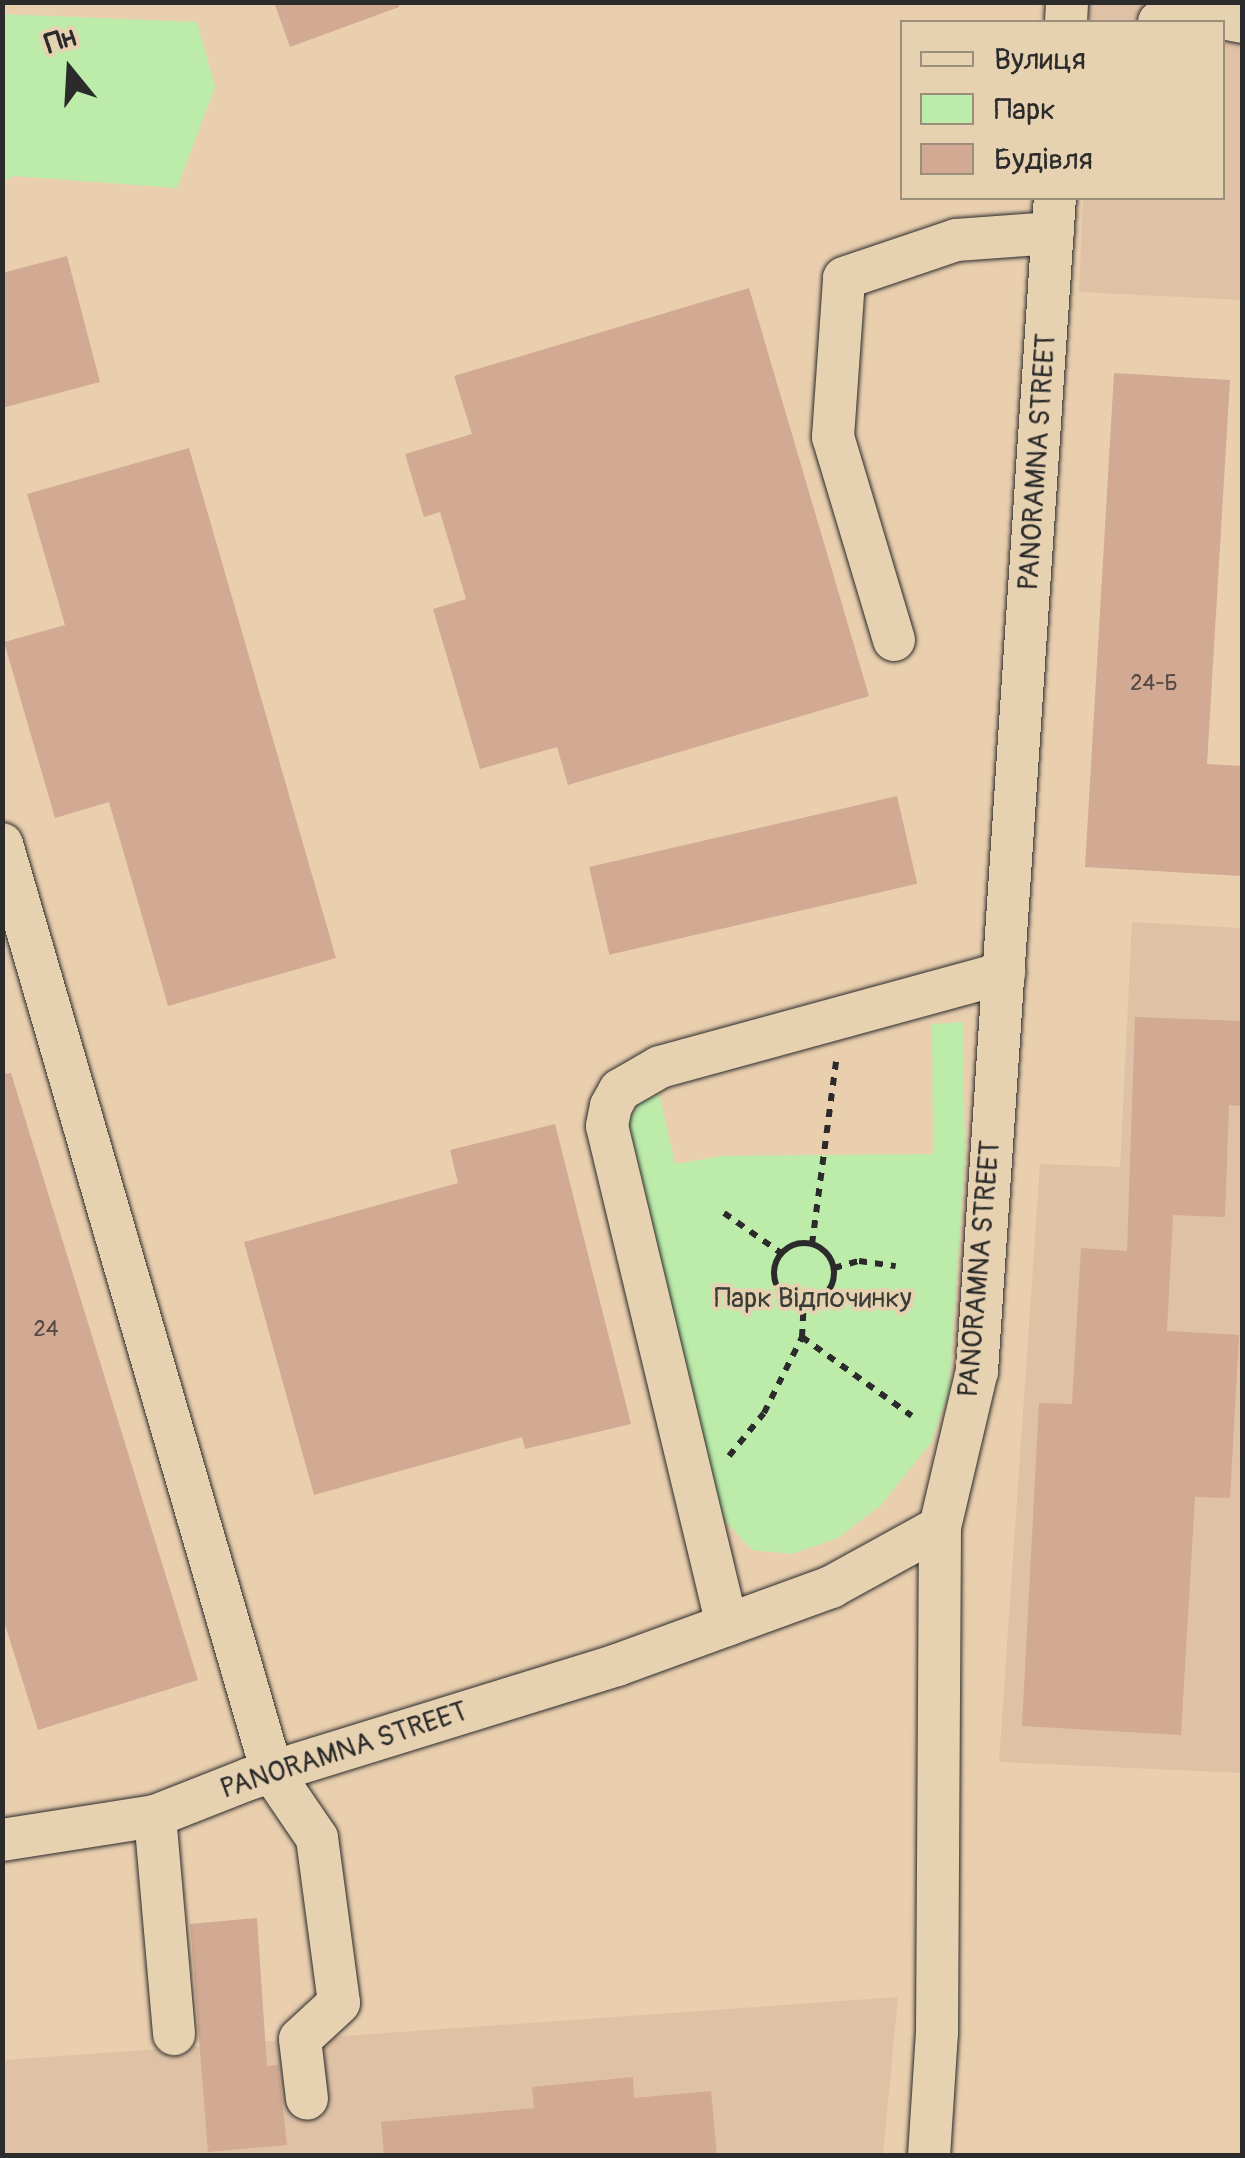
<!DOCTYPE html>
<meta charset="utf-8">
<style>
body{margin:0}
#map{position:relative;width:1245px;height:2158px;overflow:hidden;background:#eacfaf;font-family:Pangolin,sans-serif}
div>[style]{position:absolute}
.built>*{inset:0;background:#dfc1a5}
.green>*{inset:0;background:#bcebaa}
.building>*{inset:0;background:#d2a993;transform-origin:0 0}
.path>*{height:6px;margin-top:-3px;transform-origin:0;background:repeating-linear-gradient(90deg,#2b2b2b 0 8px,transparent 0 16px)}
.path>.ring{margin:-3px;padding:0;box-sizing:content-box;background:none;border:6px solid #2b2b2b;border-radius:50%}
.roads{filter:drop-shadow(0 0 2px #2b2b2b) drop-shadow(0 0 2px #2b2b2b)}
.minor>*{height:42px;margin:-21px;padding:0 21px;transform-origin:21px;border-radius:21px;background:#e6d1b0}
span{translate:-50% -50%;white-space:nowrap;text-align:center;line-height:1.15;-webkit-text-stroke:8px #e6d1b0;paint-order:stroke}
.number-label{font-size:22px;color:#554a45}
.number-label span{-webkit-text-stroke-width:0}
.street-label{font-size:28px;color:#2b2b2b}
.park-label{font-size:28px;color:#3a3e38}
.frame{position:absolute;inset:0;border:5px solid #2b2b2b;pointer-events:none}
.legend{position:absolute;left:900px;top:20px;width:325px;height:180px;box-sizing:border-box;background:#e6d1b0;border:2px solid #9b8f7b;margin:0;padding:12px 18px;list-style:none;font-size:30px;color:#2b2b2b}
.legend li{display:flex;align-items:center;gap:20px;height:50px}
.legend b{width:50px;border:2px solid #9b8f7b}
.north{position:absolute;left:20px;top:20px;width:100px;height:100px;-webkit-text-stroke:8px #e6d1b0;paint-order:stroke;rotate:342deg;font-size:28px;font-weight:700;line-height:40px;text-align:center;color:#2b2b2b}
.north::after{content:'';display:block;margin:auto;width:35px;height:45px;background:#2b2b2b;clip-path:polygon(50% 0,100% 100%,50% 72%,0 100%)}
</style>
<div id="map">
<div class="built">
<i style="clip-path:polygon(1242px 3px,1242px 300px,1079px 292px,1083px 198px,1222px 198px,1222px 22px,1091px 22px,1085px 4px)"></i>
<i style="clip-path:polygon(1132px 922px,1242px 928px,1242px 1773px,999px 1762px,1040px 1164px,1120px 1167px)"></i>
<i style="clip-path:polygon(898px 1997px,883px 2155px,3px 2156px,3px 2060px)"></i>
</div>
<div class="green">
<i style="clip-path:polygon(3px 14px,197px 22px,215px 87px,177px 188px,13px 176px,3px 183px)"></i>
<i style="clip-path:polygon(963px 1022px,965px 1157px,949px 1391px,931px 1443px,881px 1505px,838px 1538px,792px 1554px,752px 1550px,721px 1517px,627px 1123px,640px 1102px,659px 1093px,675px 1164px,722px 1156px,933px 1154px,932px 1024px)"></i>
</div>
<div class="building">
<i style="clip-path:polygon(274px 2px,398px 2px,399px 7px,290px 47px)"></i>
<i style="clip-path:polygon(67px 256px,100px 382px,2px 408px,2px 273px)"></i>
<i style="clip-path:polygon(749px 288px,869px 696px,568px 785px,557px 747px,480px 769px,433px 609px,466px 599px,440px 512px,424px 517px,405px 454px,472px 434px,454px 376px)"></i>
<i style="clip-path:polygon(1114px 373px,1230px 380px,1207px 764px,1242px 766px,1242px 876px,1085px 867px)"></i>
<i style="clip-path:polygon(189px 448px,336px 958px,168px 1006px,109px 802px,55px 818px,4px 642px,65px 625px,27px 494px)"></i>
<i style="left:897px;top:796px;width:90px;height:316px;rotate:77deg"></i>
<i style="clip-path:polygon(1135px 1017px,1242px 1021px,1242px 1106px,1229px 1105px,1225px 1217px,1173px 1215px,1167px 1331px,1239px 1335px,1230px 1498px,1195px 1497px,1181px 1735px,1022px 1726px,1039px 1403px,1072px 1404px,1081px 1248px,1127px 1251px)"></i>
<i style="clip-path:polygon(11px 1073px,198px 1680px,38px 1730px,2px 1615px,2px 1074px)"></i>
<i style="clip-path:polygon(555px 1124px,631px 1424px,525px 1449px,522px 1437px,314px 1495px,244px 1242px,458px 1183px,450px 1150px)"></i>
<i style="clip-path:polygon(257px 1918px,267px 2066px,278px 2065px,287px 2145px,208px 2152px,190px 1924px)"></i>
<i style="clip-path:polygon(633px 2077px,634px 2098px,711px 2091px,717px 2156px,384px 2156px,381px 2122px,534px 2108px,532px 2087px)"></i>
</div>
<div class="path">
<i style="left:724px;top:1213px;width:70px;rotate:35.1deg"></i>
<i class="ring" style="left:774px;top:1243px;width:54px;height:54px"></i>
<i style="left:812px;top:1244px;width:184px;rotate:-82.5deg"></i>
<i style="left:834px;top:1268px;width:26px;rotate:-16deg"></i>
<i style="left:859px;top:1261px;width:37px;rotate:8deg"></i>
<i style="left:802px;top:1337px;width:135px;rotate:35.7deg"></i>
<i style="left:729px;top:1456px;width:55px;rotate:-50.9deg"></i>
<i style="left:764px;top:1413px;width:85px;rotate:-63.4deg"></i>
<i style="left:802px;top:1337px;width:34px;rotate:-87deg"></i>
</div>
<div class="roads">
<div class="minor">
<i style="left:1066px;top:22px;width:20px;rotate:-87deg"></i>
<i style="left:1159px;top:22px;width:34px;rotate:-17deg"></i>
<i style="left:1191px;top:12px;width:52px;rotate:11.1deg"></i>
<i style="left:894px;top:640px;width:212px;rotate:-106.7deg"></i>
<i style="left:833px;top:437px;width:159px;rotate:-86deg"></i>
<i style="left:844px;top:278px;width:118px;rotate:-18.7deg"></i>
<i style="left:956px;top:240px;width:97px;rotate:-4.1deg"></i>
<i style="left:2px;top:844px;width:966px;rotate:73.78deg"></i>
<i style="left:272px;top:1772px;width:80px;rotate:55.7deg"></i>
<i style="left:317px;top:1838px;width:166px;rotate:82.4deg"></i>
<i style="left:339px;top:2003px;width:53px;rotate:137.3deg"></i>
<i style="left:300px;top:2039px;width:60px;rotate:83.3deg"></i>
<i style="left:727px;top:1625px;width:513px;rotate:-103.52deg"></i>
<i style="left:607px;top:1126px;width:20px;rotate:-79deg"></i>
<i style="left:611px;top:1106px;width:18px;rotate:-61deg"></i>
<i style="left:620px;top:1090px;width:46px;rotate:-29.9deg"></i>
<i style="left:660px;top:1067px;width:357px;rotate:-15.3deg"></i>
<i style="left:155px;top:1816px;width:219px;rotate:85deg"></i>
<i style="left:2px;top:1840px;width:155px;rotate:-8.9deg"></i>
<i style="left:155px;top:1816px;width:101px;rotate:-21.5deg"></i>
<i style="left:249px;top:1779px;width:385px;rotate:-17.2deg"></i>
<i style="left:617px;top:1665px;width:228px;rotate:-20deg"></i>
<i style="left:831px;top:1587px;width:124px;rotate:-28.8deg"></i>
<i style="left:940px;top:1527px;width:160px;rotate:-76.7deg"></i>
<i style="left:977px;top:1371px;width:1176px;rotate:-86.2deg"></i>
<i style="left:929px;top:2156px;width:123px;rotate:-86.3deg"></i>
<i style="left:937px;top:2033px;width:506px;rotate:-89.66deg"></i>
</div>
</div>
<div class="number-label">
<span style="left:1154px;top:684px">24-Б</span>
<span style="left:46px;top:1330px">24</span>
</div>
<div class="street-label">
<span style="left:1038px;top:462px;rotate:-86deg">PANORAMNA STREET</span>
<span style="left:980px;top:1269px;rotate:-85deg">PANORAMNA STREET</span>
<span style="left:344px;top:1751px;rotate:-18deg">PANORAMNA STREET</span>
</div>
<div class="park-label">
<span style="left:813px;top:1299px">Парк Відпочинку</span>
</div>
<div class="frame"></div>
<ul class="legend">
<li><b style="height:12px;background:#e6d1b0"></b>Вулиця</li>
<li><b style="height:28px;background:#bcebaa"></b>Парк</li>
<li><b style="height:28px;background:#d2a993"></b>Будівля</li>
</ul>
<div class="north">Пн</div>
</div>
